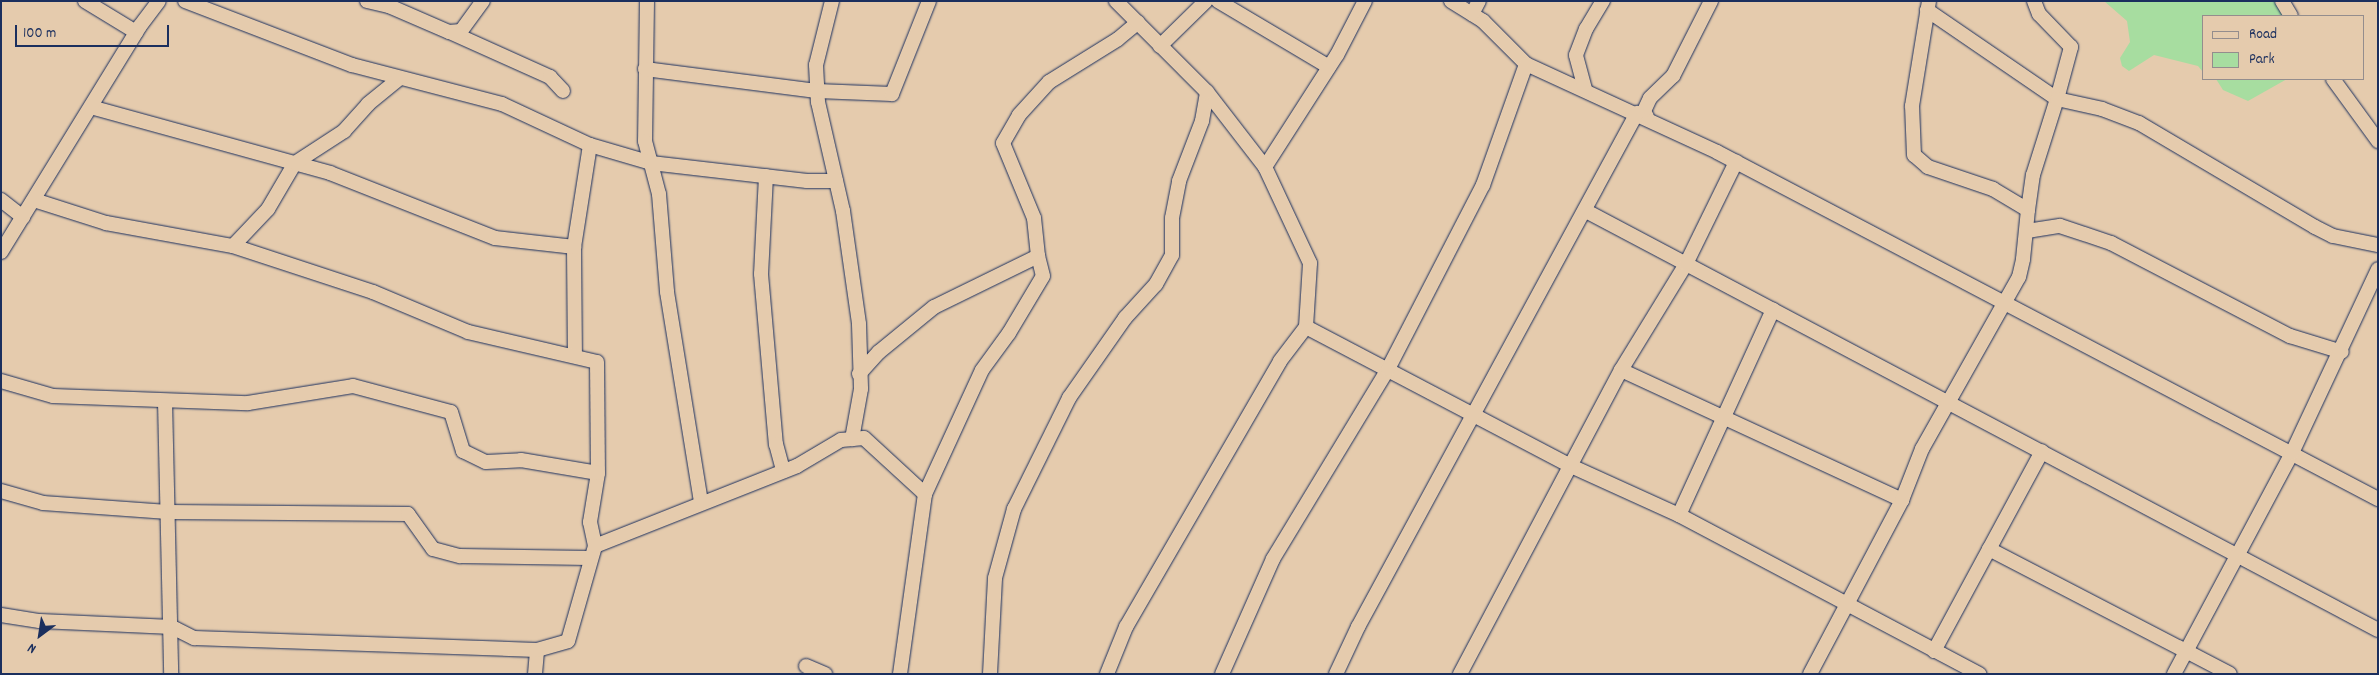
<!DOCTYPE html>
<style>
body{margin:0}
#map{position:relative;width:2379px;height:675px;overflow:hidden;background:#e5cbad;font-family:Dekko,sans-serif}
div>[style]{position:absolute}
.green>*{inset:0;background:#a7dda0}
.roads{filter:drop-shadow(0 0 1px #1b2f5e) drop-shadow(0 0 1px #1b2f5e)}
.minor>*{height:14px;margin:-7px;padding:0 7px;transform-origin:7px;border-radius:7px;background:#e5cbad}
span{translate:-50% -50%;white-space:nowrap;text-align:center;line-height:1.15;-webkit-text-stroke:4px #e5cbad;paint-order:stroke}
.frame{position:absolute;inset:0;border:2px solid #1b2f5e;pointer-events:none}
.legend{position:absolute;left:2202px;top:15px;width:162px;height:65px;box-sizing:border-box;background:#e5cbad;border:1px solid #948d8d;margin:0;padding:6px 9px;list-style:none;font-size:15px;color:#1b2f5e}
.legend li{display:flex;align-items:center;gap:10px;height:25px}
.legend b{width:25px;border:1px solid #948d8d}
.north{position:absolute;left:15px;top:610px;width:50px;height:50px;-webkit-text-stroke:4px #e5cbad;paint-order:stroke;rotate:211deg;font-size:14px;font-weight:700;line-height:20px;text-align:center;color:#1b2f5e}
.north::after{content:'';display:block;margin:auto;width:18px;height:22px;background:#1b2f5e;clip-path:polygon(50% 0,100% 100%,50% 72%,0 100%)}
.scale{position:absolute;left:15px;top:25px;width:154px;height:22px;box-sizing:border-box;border:2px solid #1b2f5e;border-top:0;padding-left:6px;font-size:15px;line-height:18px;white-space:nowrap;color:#1b2f5e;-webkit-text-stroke:4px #e5cbad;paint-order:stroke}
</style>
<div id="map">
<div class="green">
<i style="clip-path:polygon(2104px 1px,2282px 1px,2292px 16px,2203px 16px,2203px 72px,2198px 66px,2154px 55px,2129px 71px,2122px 66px,2120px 58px,2130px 42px,2127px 21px)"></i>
<i style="clip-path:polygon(2216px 79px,2287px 79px,2248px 101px,2223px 90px)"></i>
</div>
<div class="roads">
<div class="minor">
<i style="left:85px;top:1px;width:60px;rotate:31.3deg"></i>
<i style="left:185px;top:1px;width:179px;rotate:21deg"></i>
<i style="left:352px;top:65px;width:155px;rotate:14.6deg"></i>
<i style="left:502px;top:104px;width:97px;rotate:25deg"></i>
<i style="left:590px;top:145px;width:103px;rotate:98.9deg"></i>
<i style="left:574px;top:247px;width:108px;rotate:89.5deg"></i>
<i style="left:367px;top:1px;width:23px;rotate:13deg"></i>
<i style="left:389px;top:6px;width:65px;rotate:23.4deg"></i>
<i style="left:449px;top:32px;width:12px;rotate:-5deg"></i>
<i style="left:461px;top:31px;width:37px;rotate:-54deg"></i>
<i style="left:647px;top:1px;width:140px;rotate:90.8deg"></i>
<i style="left:645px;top:141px;width:55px;rotate:75.2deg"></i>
<i style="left:659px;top:194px;width:98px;rotate:85.3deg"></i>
<i style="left:667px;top:292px;width:214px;rotate:80.8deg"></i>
<i style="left:832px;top:1px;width:66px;rotate:104deg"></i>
<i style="left:816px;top:65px;width:37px;rotate:87deg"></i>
<i style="left:818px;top:102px;width:112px;rotate:77.1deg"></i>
<i style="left:843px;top:211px;width:114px;rotate:81.9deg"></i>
<i style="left:859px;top:324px;width:65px;rotate:88.2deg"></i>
<i style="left:861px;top:389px;width:51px;rotate:100.2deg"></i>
<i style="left:1218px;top:1px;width:129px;rotate:30.7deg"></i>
<i style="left:1451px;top:1px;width:38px;rotate:32deg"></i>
<i style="left:1483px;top:21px;width:61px;rotate:45deg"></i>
<i style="left:1526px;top:64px;width:210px;rotate:24.7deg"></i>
<i style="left:1717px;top:152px;width:747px;rotate:27.7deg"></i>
<i style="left:2282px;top:1px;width:17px;rotate:59deg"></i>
<i style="left:1927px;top:10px;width:158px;rotate:34.4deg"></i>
<i style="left:2057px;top:99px;width:54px;rotate:-74.9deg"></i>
<i style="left:2071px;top:47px;width:46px;rotate:-134.1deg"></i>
<i style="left:2039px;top:14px;width:14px;rotate:-111deg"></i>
<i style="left:1472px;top:14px;width:15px;rotate:-62deg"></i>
<i style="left:450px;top:32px;width:110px;rotate:24.2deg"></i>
<i style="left:550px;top:77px;width:19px;rotate:47deg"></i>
<i style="left:1160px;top:46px;width:64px;rotate:-44.4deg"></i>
<i style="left:645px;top:69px;width:173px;rotate:7.3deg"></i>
<i style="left:817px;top:91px;width:75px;rotate:2.3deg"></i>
<i style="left:892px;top:94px;width:100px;rotate:-68.3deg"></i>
<i style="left:2333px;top:79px;width:77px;rotate:54deg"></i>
<i style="left:1585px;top:89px;width:35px;rotate:-105deg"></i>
<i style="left:1576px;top:55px;width:28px;rotate:-69deg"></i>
<i style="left:1586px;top:29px;width:33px;rotate:-59deg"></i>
<i style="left:91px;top:107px;width:248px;rotate:15.4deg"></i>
<i style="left:330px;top:173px;width:177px;rotate:21.5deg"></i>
<i style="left:495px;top:238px;width:80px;rotate:6.5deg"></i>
<i style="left:1647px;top:117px;width:7px;rotate:-117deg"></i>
<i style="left:1644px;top:111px;width:14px;rotate:-65deg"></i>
<i style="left:1650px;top:98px;width:32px;rotate:-44deg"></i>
<i style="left:1673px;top:76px;width:84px;rotate:-63.1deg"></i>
<i style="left:590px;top:145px;width:64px;rotate:16.4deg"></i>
<i style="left:651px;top:163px;width:157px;rotate:6.6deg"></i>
<i style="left:807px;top:181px;width:29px"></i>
<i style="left:1265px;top:167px;width:133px;rotate:-57.3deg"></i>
<i style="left:1337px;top:55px;width:61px;rotate:-62.6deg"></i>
<i style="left:766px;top:176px;width:98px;rotate:92.9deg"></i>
<i style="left:761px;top:274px;width:171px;rotate:85deg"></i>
<i style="left:776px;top:444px;width:28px;rotate:75deg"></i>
<i style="left:1px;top:200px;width:28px;rotate:38deg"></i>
<i style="left:34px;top:200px;width:76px;rotate:17.7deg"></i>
<i style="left:106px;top:223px;width:129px;rotate:10.3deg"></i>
<i style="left:233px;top:246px;width:147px;rotate:18.2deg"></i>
<i style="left:373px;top:292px;width:103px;rotate:22.8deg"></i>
<i style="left:468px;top:332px;width:132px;rotate:13.1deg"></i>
<i style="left:597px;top:362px;width:111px;rotate:89.5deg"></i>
<i style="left:598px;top:473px;width:50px;rotate:99.3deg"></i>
<i style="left:590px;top:522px;width:25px;rotate:78deg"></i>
<i style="left:2028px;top:210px;width:35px;rotate:-82deg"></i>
<i style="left:2033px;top:175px;width:80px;rotate:-72.5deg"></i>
<i style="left:2057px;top:99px;width:46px;rotate:12.5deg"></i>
<i style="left:2102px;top:109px;width:40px;rotate:21deg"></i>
<i style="left:2139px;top:123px;width:204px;rotate:30.6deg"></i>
<i style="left:2315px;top:227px;width:20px;rotate:27deg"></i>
<i style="left:2333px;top:236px;width:46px;rotate:11.3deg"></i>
<i style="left:1586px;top:211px;width:896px;rotate:27.88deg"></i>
<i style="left:2027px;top:231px;width:33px;rotate:-9deg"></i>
<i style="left:2060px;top:226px;width:54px;rotate:18.4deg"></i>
<i style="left:2111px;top:243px;width:202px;rotate:27.5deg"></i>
<i style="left:2290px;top:336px;width:54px;rotate:17.1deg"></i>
<i style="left:233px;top:246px;width:51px;rotate:-46.6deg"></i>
<i style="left:268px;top:209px;width:53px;rotate:-59.6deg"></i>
<i style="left:295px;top:163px;width:59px;rotate:-33.1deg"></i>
<i style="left:344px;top:131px;width:36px;rotate:-48deg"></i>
<i style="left:368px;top:104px;width:41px;rotate:-39.1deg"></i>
<i style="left:1px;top:252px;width:265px;rotate:-58.4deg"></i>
<i style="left:140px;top:26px;width:31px;rotate:-53deg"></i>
<i style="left:1306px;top:327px;width:299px;rotate:27.7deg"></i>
<i style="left:1571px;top:466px;width:119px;rotate:24.4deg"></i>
<i style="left:1679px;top:515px;width:340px;rotate:27.9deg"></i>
<i style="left:1621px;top:370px;width:310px;rotate:24.8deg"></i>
<i style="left:859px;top:374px;width:30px;rotate:-48deg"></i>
<i style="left:879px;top:352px;width:71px;rotate:-39.3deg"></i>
<i style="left:934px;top:307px;width:116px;rotate:-26.1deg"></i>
<i style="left:1038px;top:256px;width:38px;rotate:-96deg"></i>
<i style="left:1034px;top:218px;width:81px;rotate:-112.5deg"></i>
<i style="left:1003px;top:143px;width:32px;rotate:-60deg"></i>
<i style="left:1019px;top:115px;width:45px;rotate:-47.7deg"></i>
<i style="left:1049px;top:82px;width:81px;rotate:-31.9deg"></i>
<i style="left:1118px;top:39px;width:26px;rotate:-40deg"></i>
<i style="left:1px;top:381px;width:54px;rotate:16.1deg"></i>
<i style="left:53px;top:396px;width:195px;rotate:2.1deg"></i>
<i style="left:248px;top:403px;width:106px;rotate:-9.2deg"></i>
<i style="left:353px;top:386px;width:101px;rotate:14.9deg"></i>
<i style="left:451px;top:412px;width:41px;rotate:72.9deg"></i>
<i style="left:463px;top:451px;width:25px;rotate:26deg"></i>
<i style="left:486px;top:462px;width:35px;rotate:-3deg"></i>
<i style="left:521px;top:460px;width:78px;rotate:9.6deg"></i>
<i style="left:165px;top:401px;width:273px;rotate:88.7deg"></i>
<i style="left:1px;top:491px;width:44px;rotate:15.9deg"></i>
<i style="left:43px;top:503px;width:125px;rotate:4.1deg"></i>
<i style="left:168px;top:512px;width:240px;rotate:0.5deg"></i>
<i style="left:408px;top:514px;width:43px;rotate:54.5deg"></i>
<i style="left:433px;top:549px;width:28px;rotate:15deg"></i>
<i style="left:460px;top:556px;width:129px;rotate:0.9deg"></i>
<i style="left:1679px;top:515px;width:226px;rotate:-65.4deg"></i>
<i style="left:1989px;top:549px;width:271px;rotate:27.4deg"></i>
<i style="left:1px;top:615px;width:39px;rotate:9deg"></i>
<i style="left:40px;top:621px;width:132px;rotate:2.6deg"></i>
<i style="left:172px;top:627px;width:25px;rotate:27deg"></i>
<i style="left:194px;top:638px;width:343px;rotate:2deg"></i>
<i style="left:1934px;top:651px;width:227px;rotate:-61.6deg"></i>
<i style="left:806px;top:666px;width:21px;rotate:23deg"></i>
<i style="left:535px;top:674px;width:24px;rotate:-85deg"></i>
<i style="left:537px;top:650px;width:32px;rotate:-16deg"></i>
<i style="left:568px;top:641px;width:99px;rotate:-74.1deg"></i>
<i style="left:595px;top:546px;width:217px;rotate:-21.6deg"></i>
<i style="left:797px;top:466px;width:51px;rotate:-30.6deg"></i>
<i style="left:841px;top:440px;width:23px;rotate:-5deg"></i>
<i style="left:864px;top:438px;width:83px;rotate:42.6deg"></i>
<i style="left:900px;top:674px;width:182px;rotate:-82.1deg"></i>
<i style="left:925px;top:494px;width:136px;rotate:-65.3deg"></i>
<i style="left:982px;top:370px;width:46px;rotate:-53.9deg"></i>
<i style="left:1009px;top:333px;width:66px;rotate:-59.2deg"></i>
<i style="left:1043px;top:276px;width:21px;rotate:-104deg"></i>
<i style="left:990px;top:674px;width:96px;rotate:-87deg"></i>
<i style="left:995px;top:578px;width:72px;rotate:-74.6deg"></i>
<i style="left:1014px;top:509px;width:124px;rotate:-63.6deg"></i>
<i style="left:1069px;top:398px;width:98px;rotate:-55deg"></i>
<i style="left:1125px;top:318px;width:46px;rotate:-47.6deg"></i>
<i style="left:1156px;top:284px;width:33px;rotate:-61deg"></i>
<i style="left:1172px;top:255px;width:37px;rotate:-90deg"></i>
<i style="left:1172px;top:218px;width:38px;rotate:-79deg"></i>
<i style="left:1179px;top:181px;width:64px;rotate:-69deg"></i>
<i style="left:1202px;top:121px;width:29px;rotate:-80deg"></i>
<i style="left:1107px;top:674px;width:51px;rotate:-68deg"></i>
<i style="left:1126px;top:627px;width:307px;rotate:-59.9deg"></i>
<i style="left:1280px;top:361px;width:43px;rotate:-52.6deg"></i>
<i style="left:1306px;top:327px;width:64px;rotate:-86.4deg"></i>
<i style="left:1310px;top:263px;width:106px;rotate:-115.1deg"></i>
<i style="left:1265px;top:167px;width:95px;rotate:-127.7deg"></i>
<i style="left:1207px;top:92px;width:129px;rotate:-135deg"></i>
<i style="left:1222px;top:674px;width:126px;rotate:-66.1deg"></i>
<i style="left:1273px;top:559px;width:222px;rotate:-58.8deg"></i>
<i style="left:1388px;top:369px;width:207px;rotate:-62.7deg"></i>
<i style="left:1483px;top:185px;width:128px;rotate:-70.4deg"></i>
<i style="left:1336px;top:674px;width:52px;rotate:-64.9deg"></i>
<i style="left:1358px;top:627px;width:585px;rotate:-61.51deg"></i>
<i style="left:1460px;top:674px;width:344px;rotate:-62.1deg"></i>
<i style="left:1621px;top:370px;width:124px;rotate:-58.5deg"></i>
<i style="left:1686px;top:264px;width:114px;rotate:-63.9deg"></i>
<i style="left:1810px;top:674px;width:197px;rotate:-62.1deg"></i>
<i style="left:1902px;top:500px;width:55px;rotate:-68.6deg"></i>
<i style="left:1922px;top:449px;width:197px;rotate:-60.6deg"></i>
<i style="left:2019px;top:277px;width:18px;rotate:-77deg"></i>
<i style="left:2023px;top:259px;width:49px;rotate:-84.2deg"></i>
<i style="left:2028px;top:210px;width:41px;rotate:-149deg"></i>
<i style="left:1993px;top:189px;width:69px;rotate:-161.3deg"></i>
<i style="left:1928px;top:167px;width:18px;rotate:-139deg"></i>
<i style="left:1914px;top:155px;width:49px;rotate:-92.3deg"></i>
<i style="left:1912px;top:106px;width:106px;rotate:-80.8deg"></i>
<i style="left:2174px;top:674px;width:251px;rotate:-61.9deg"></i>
<i style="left:2292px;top:453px;width:203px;rotate:-64.9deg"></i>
</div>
</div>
<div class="frame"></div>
<ul class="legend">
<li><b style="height:6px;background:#e5cbad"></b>Road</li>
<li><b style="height:14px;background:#a7dda0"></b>Park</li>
</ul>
<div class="north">N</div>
<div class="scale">100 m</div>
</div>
